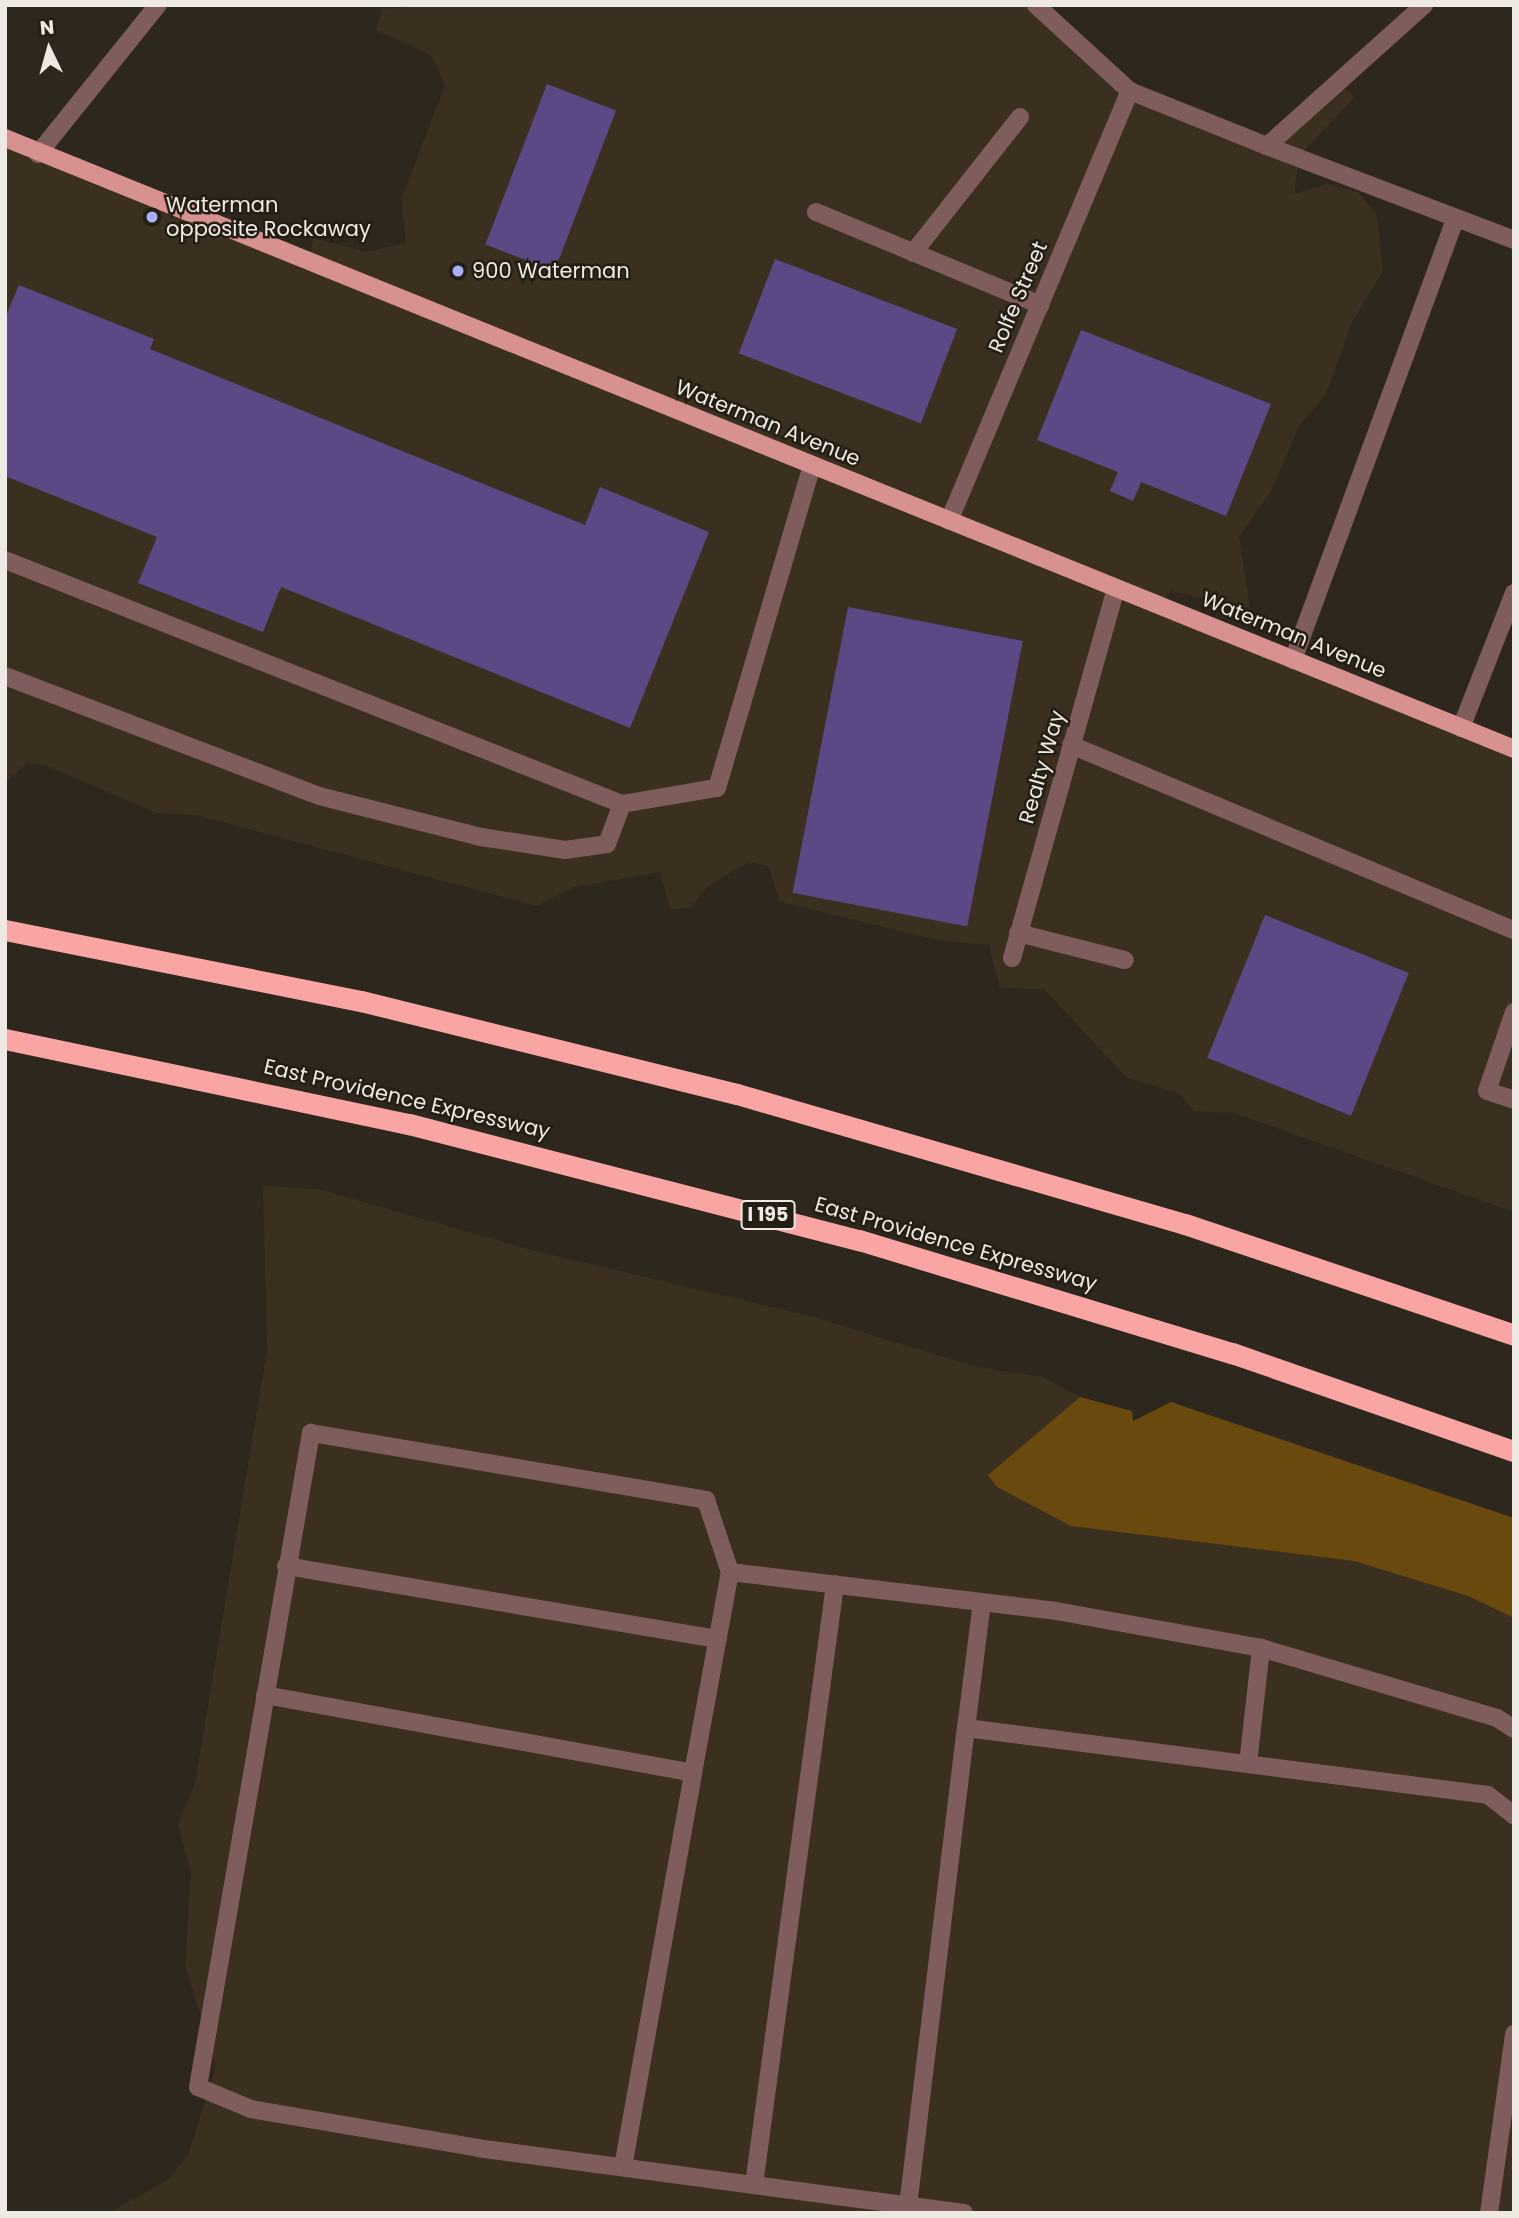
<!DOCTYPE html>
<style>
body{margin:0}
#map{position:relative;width:1519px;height:2218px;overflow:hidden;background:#2e271d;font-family:Poppins,sans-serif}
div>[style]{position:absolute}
.built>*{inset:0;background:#3b3020}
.green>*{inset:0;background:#6a490e}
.building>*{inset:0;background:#5d4886;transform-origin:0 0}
.minor>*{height:18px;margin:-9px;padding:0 9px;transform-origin:9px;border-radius:9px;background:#805d5d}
.major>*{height:18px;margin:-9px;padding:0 9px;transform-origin:9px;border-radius:9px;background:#d69190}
.highway>*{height:21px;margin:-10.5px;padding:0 10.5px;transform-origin:10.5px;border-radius:10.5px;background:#f9a5a4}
.dots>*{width:19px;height:19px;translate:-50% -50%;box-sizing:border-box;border:4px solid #251e14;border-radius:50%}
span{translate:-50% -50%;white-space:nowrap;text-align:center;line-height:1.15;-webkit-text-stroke:5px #251e14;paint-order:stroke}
.shield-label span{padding:2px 5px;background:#251e14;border:2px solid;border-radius:5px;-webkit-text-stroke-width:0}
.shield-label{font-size:19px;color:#eee9e2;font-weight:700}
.poi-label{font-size:21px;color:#eee9e2}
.left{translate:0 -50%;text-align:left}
.street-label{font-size:21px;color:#eee9e2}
.frame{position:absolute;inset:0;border:7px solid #eee9e2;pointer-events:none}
.north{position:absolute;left:14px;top:14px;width:70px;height:70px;-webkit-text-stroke:5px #251e14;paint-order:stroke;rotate:355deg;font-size:19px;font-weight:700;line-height:28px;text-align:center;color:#eee9e2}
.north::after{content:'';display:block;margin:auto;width:24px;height:32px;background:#eee9e2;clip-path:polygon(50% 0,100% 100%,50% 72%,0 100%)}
</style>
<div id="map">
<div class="built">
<i style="clip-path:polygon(436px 5px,1035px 5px,1129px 91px,1263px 140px,1337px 82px,1355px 97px,1299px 156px,1294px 194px,1326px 184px,1358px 192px,1377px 215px,1383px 271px,1352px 322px,1326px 394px,1299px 426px,1271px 491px,1239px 537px,1250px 608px,1171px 591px,1160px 604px,1514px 756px,1514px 1212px,1234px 1113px,1194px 1111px,1180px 1094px,1127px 1078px,1044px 989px,1000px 988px,989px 945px,943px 941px,780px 902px,768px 866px,749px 862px,708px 886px,690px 908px,670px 909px,660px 872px,574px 887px,537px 906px,196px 815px,157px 813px,45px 765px,26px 764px,5px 783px,5px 135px,309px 272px,313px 238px,367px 252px,406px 243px,401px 199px,445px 86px,432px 56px,376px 30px,382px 9px)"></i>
<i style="clip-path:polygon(263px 1186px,318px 1189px,535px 1251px,810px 1316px,972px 1366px,1042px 1377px,1080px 1397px,989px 1475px,997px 1487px,1071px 1525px,1354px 1561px,1468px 1596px,1514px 1618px,1514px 2213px,109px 2213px,168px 2180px,188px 2155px,216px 2066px,185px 1965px,191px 1874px,178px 1825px,195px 1784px,267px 1350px)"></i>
</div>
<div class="green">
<i style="clip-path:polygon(1080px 1397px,1132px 1411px,1133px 1421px,1171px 1402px,1514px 1518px,1514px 1618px,1468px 1596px,1354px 1561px,1071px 1526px,997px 1487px,988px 1475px)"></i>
</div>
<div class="building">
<i style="left:547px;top:84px;width:74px;height:172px;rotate:21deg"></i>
<i style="left:775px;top:259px;width:195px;height:101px;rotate:21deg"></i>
<i style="clip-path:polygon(19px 285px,154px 339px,150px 349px,585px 525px,600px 487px,709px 532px,630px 728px,281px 587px,263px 632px,138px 583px,157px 537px,5px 476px,5px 318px)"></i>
<i style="clip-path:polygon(1081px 330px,1271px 404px,1226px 516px,1141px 482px,1133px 501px,1110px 491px,1118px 472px,1037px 440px)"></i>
<i style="left:848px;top:607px;width:178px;height:291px;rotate:11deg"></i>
<i style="left:1265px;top:915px;width:155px;height:154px;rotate:22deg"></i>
</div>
<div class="minor">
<i style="left:1036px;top:5px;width:127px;rotate:42.5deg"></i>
<i style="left:1130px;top:91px;width:148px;rotate:21.9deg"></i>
<i style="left:1267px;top:146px;width:211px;rotate:-41.9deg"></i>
<i style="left:1267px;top:146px;width:264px;rotate:20.8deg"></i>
<i style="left:38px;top:154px;width:191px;rotate:-51.2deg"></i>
<i style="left:816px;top:212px;width:243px;rotate:22.5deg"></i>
<i style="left:913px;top:253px;width:173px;rotate:-51.8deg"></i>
<i style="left:949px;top:521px;width:467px;rotate:-67.2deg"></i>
<i style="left:5px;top:560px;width:663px;rotate:21.58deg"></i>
<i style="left:622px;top:804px;width:96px;rotate:-9.6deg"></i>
<i style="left:717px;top:788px;width:337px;rotate:-73.6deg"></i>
<i style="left:1293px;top:660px;width:471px;rotate:-69.8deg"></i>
<i style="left:5px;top:676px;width:336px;rotate:20.9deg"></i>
<i style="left:319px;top:796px;width:167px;rotate:14.2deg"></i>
<i style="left:481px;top:837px;width:85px;rotate:8.8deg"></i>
<i style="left:565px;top:850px;width:42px;rotate:-8.1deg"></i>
<i style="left:607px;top:844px;width:43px;rotate:-69.4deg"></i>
<i style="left:1461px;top:728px;width:145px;rotate:-68.6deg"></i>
<i style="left:1071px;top:745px;width:480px;rotate:22.7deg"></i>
<i style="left:1018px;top:933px;width:110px;rotate:14.2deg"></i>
<i style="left:1012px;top:958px;width:384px;rotate:-74.3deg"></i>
<i style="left:1514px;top:1012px;width:83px;rotate:108.9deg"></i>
<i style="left:1487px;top:1091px;width:28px;rotate:18deg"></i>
<i style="left:286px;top:1566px;width:438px;rotate:9.6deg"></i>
<i style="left:982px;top:1602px;width:127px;rotate:97.2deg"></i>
<i style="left:966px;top:1728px;width:526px;rotate:7.31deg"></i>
<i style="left:1488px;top:1795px;width:33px;rotate:38deg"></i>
<i style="left:265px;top:1695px;width:435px;rotate:10.3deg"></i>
<i style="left:693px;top:1773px;width:204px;rotate:-79.6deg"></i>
<i style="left:1248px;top:1764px;width:117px;rotate:-83.6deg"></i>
<i style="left:623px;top:2167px;width:400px;rotate:-79.9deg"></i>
<i style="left:754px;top:2185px;width:606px;rotate:-82.32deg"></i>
<i style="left:908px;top:2206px;width:482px;rotate:-83.1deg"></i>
<i style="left:964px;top:2213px;width:489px;rotate:-172.4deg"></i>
<i style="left:479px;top:2148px;width:231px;rotate:-170.3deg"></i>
<i style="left:251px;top:2109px;width:57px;rotate:-157.5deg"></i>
<i style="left:198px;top:2087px;width:664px;rotate:-80.2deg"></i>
<i style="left:311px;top:1433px;width:401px;rotate:9.6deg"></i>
<i style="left:706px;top:1500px;width:76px;rotate:71.6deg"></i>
<i style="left:730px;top:1572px;width:328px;rotate:6.8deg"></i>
<i style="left:1056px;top:1611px;width:208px;rotate:10.2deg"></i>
<i style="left:1261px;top:1648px;width:246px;rotate:16.5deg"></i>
<i style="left:1497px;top:1718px;width:20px;rotate:33deg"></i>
<i style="left:1489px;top:2213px;width:181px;rotate:-82deg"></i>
</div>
<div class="major">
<i style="left:5px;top:138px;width:1628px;rotate:22.04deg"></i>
</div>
<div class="highway">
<i style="left:5px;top:930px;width:363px;rotate:11.3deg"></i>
<i style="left:361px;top:1001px;width:387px;rotate:13.9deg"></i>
<i style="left:737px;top:1094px;width:466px;rotate:16.2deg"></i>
<i style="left:1185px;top:1224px;width:347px;rotate:18.6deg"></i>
<i style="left:5px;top:1039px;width:413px;rotate:11.9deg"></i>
<i style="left:409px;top:1124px;width:465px;rotate:14.5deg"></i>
<i style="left:859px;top:1240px;width:390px;rotate:16.9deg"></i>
<i style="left:1232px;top:1353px;width:299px;rotate:19.2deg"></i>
</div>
<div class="dots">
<i style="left:152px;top:217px;background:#a8b0fc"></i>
<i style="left:458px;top:271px;background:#a8b0fc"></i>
</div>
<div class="shield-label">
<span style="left:768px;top:1215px">I 195</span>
</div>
<div class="poi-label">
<span class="left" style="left:166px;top:217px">Waterman<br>opposite Rockaway</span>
<span class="left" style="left:472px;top:271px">900 Waterman</span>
</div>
<div class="street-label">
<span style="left:1018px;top:297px;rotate:-67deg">Rolfe Street</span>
<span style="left:768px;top:423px;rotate:22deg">Waterman Avenue</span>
<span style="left:1294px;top:635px;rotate:22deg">Waterman Avenue</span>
<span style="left:1042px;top:767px;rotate:-74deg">Realty Way</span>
<span style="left:407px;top:1099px;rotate:13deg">East Providence Expressway</span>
<span style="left:956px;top:1244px;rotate:16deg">East Providence Expressway</span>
</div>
<div class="frame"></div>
<div class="north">N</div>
</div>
